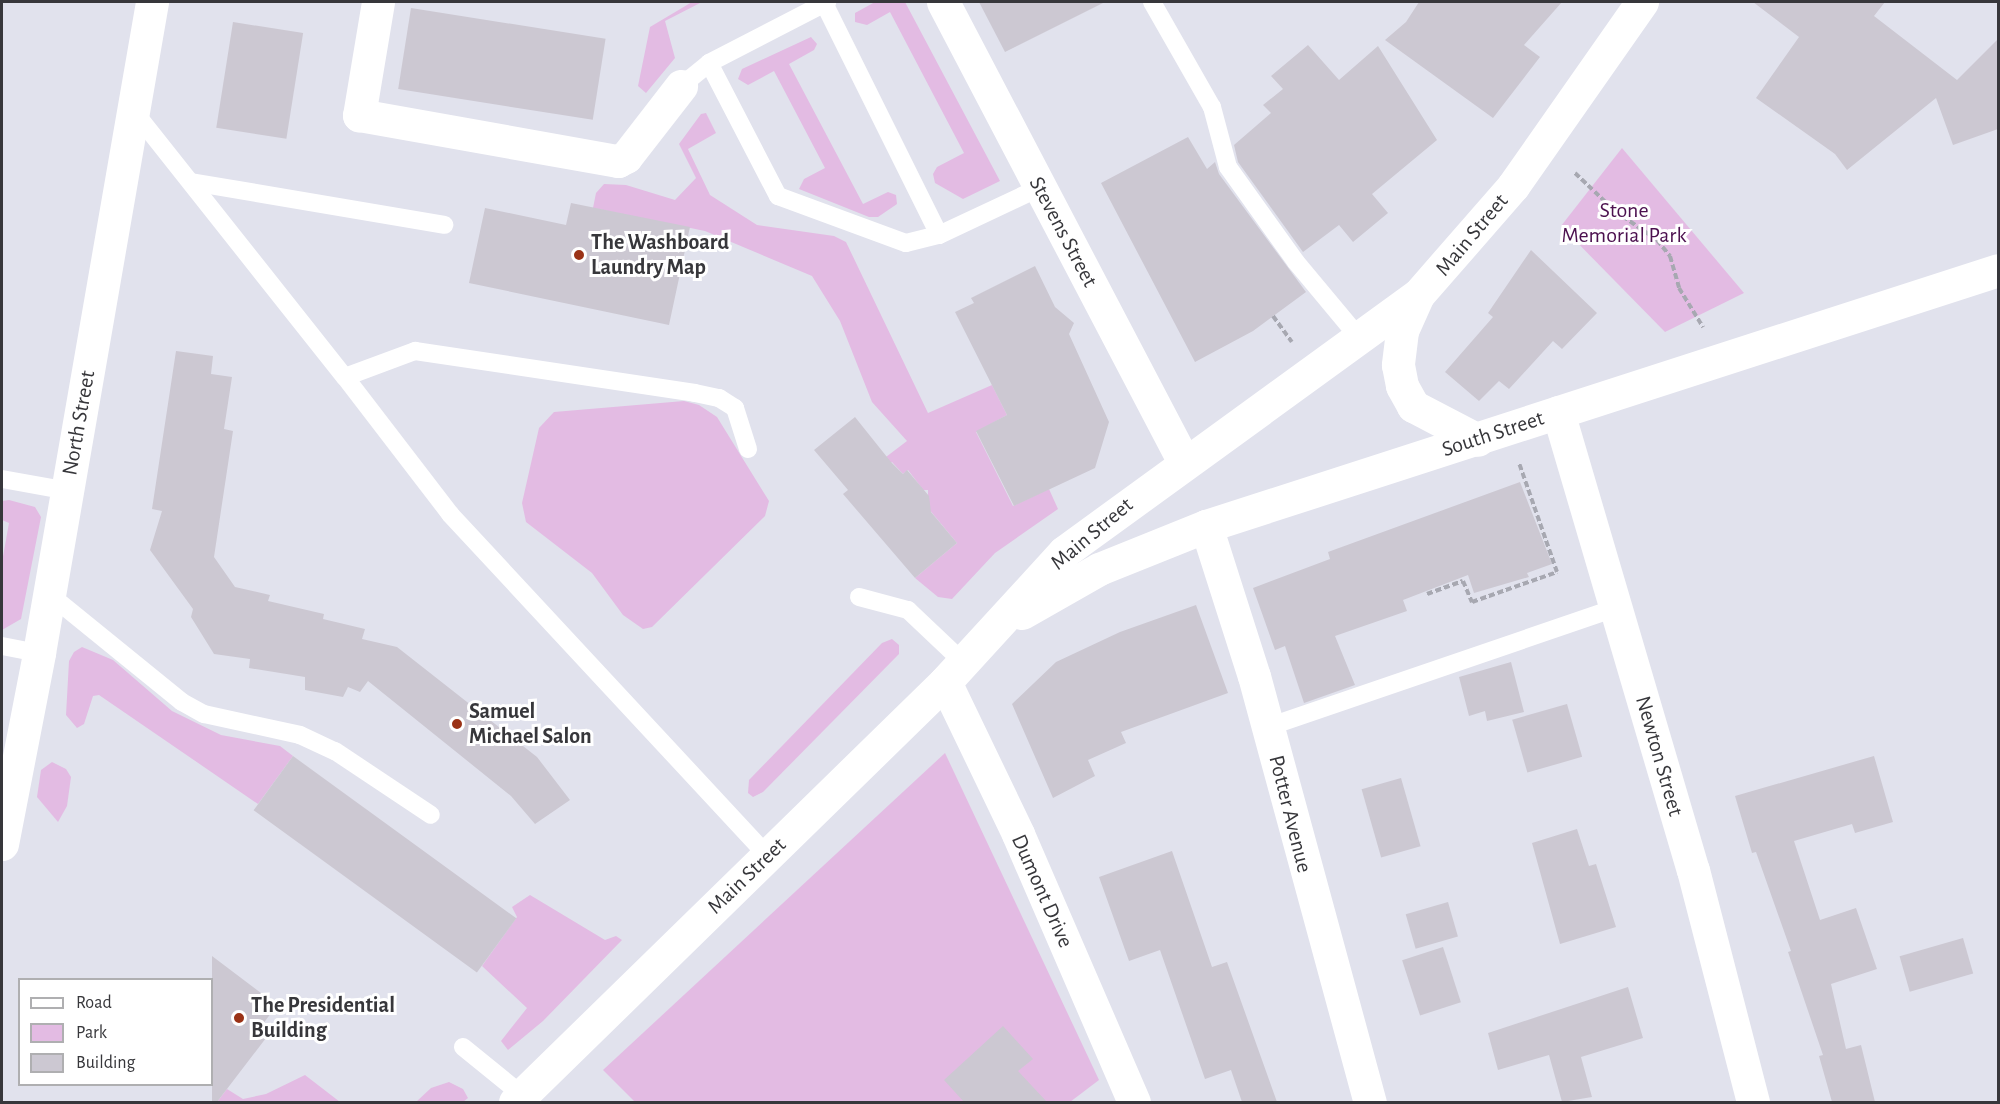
<!DOCTYPE html>
<style>
body{margin:0}
#map{position:relative;width:2000px;height:1104px;overflow:hidden;background:#e1e2ed;font-family:"Alegreya Sans",sans-serif}
div>[style]{position:absolute}
.green>*{inset:0;background:#e3bbe3}
.building>*{inset:0;background:#ccc8d2;transform-origin:0 0}
.path>*{height:4px;margin-top:-2px;transform-origin:0;background:repeating-linear-gradient(90deg,#a7a8b1 0 6px,transparent 0 9px)}
.lane>*{height:18px;margin:-9px;padding:0 9px;transform-origin:9px;border-radius:9px;background:#fff}
.street>*{height:33px;margin:-16.5px;padding:0 16.5px;transform-origin:16.5px;border-radius:16.5px;background:#fff}
.secondary>*{height:33px;margin:-16.5px;padding:0 16.5px;transform-origin:16.5px;border-radius:16.5px;background:#fff}
.dots>*{width:16px;height:16px;translate:-50% -50%;box-sizing:border-box;border:3px solid #fff;border-radius:50%}
span{translate:-50% -50%;white-space:nowrap;text-align:center;line-height:1.15;-webkit-text-stroke:6px #fff;paint-order:stroke}
.park-label{font-size:22px;color:#4c114f}
.street-label{font-size:22px;color:#37373b}
.poi-label{font-size:22px;color:#37373b;font-weight:700}
.left{translate:0 -50%;text-align:left}
.frame{position:absolute;inset:0;border:3px solid #37373b;pointer-events:none}
.legend{position:absolute;left:18px;top:978px;width:195px;height:108px;box-sizing:border-box;background:#fff;border:2px solid #afafb1;margin:0;padding:8px 10px;list-style:none;font-size:18px;color:#37373b}
.legend li{display:flex;align-items:center;gap:12px;height:30px}
.legend b{width:30px;border:2px solid #afafb1}
</style>
<div id="map">
<div class="green">
<i style="clip-path:polygon(692px 2px,702px 2px,665px 21px,675px 58px,646px 93px,638px 86px,650px 27px)"></i>
<i style="clip-path:polygon(875px 2px,905px 2px,1000px 181px,963px 199px,935px 183px,933px 174px,937px 167px,964px 153px,890px 12px,867px 25px,855px 22px,855px 13px)"></i>
<i style="clip-path:polygon(811px 37px,817px 44px,814px 50px,789px 64px,863px 204px,888px 192px,896px 195px,897px 204px,878px 217px,869px 217px,799px 189px,804px 179px,825px 168px,774px 71px,748px 85px,738px 79px,742px 69px)"></i>
<i style="clip-path:polygon(706px 113px,716px 133px,688px 149px,710px 195px,757px 225px,834px 236px,846px 242px,928px 413px,992px 385px,1007px 415px,976px 432px,1013px 506px,1049px 489px,1058px 509px,995px 553px,952px 599px,938px 597px,915px 578px,957px 543px,928px 508px,928px 490px,917px 490px,921px 487px,908px 470px,903px 474px,892px 462px,887px 466px,882px 460px,907px 441px,872px 402px,840px 321px,812px 276px,705px 231px,593px 208px,596px 193px,604px 184px,626px 185px,675px 200px,696px 178px,679px 144px,701px 114px)"></i>
<i style="clip-path:polygon(1622px 148px,1744px 293px,1665px 332px,1561px 226px)"></i>
<i style="clip-path:polygon(684px 401px,699px 405px,717px 417px,769px 501px,765px 516px,652px 627px,643px 629px,623px 615px,592px 573px,526px 522px,522px 503px,539px 428px,554px 412px)"></i>
<i style="clip-path:polygon(9px 500px,35px 507px,41px 517px,21px 619px,2px 630px,2px 562px,9px 523px,2px 520px,2px 501px)"></i>
<i style="clip-path:polygon(892px 639px,899px 645px,899px 654px,763px 792px,753px 797px,748px 793px,749px 780px,882px 643px)"></i>
<i style="clip-path:polygon(82px 647px,113px 660px,172px 711px,221px 735px,280px 746px,293px 756px,258px 804px,99px 695px,93px 696px,84px 724px,77px 728px,66px 715px,69px 661px,74px 652px)"></i>
<i style="clip-path:polygon(945px 753px,1099px 1080px,1070px 1102px,635px 1102px,603px 1070px)"></i>
<i style="clip-path:polygon(52px 762px,66px 769px,71px 777px,67px 806px,58px 822px,37px 797px,41px 770px)"></i>
<i style="clip-path:polygon(530px 895px,605px 940px,616px 936px,622px 940px,543px 1021px,508px 1050px,501px 1041px,527px 1008px,482px 966px,517px 917px,512px 907px)"></i>
<i style="clip-path:polygon(305px 1075px,340px 1102px,217px 1102px,227px 1089px,243px 1099px,266px 1094px)"></i>
<i style="clip-path:polygon(449px 1082px,463px 1089px,468px 1098px,463px 1102px,416px 1102px,431px 1088px)"></i>
</div>
<div class="building">
<i style="clip-path:polygon(979px 2px,1105px 2px,1005px 52px)"></i>
<i style="clip-path:polygon(1419px 2px,1562px 2px,1524px 45px,1540px 57px,1493px 118px,1385px 40px,1406px 22px)"></i>
<i style="clip-path:polygon(1753px 2px,1885px 2px,1874px 16px,1957px 80px,1998px 39px,1998px 129px,1953px 145px,1936px 98px,1847px 170px,1835px 154px,1756px 98px,1799px 37px)"></i>
<i style="left:411px;top:8px;width:197px;height:82px;rotate:9deg"></i>
<i style="left:233px;top:22px;width:71px;height:107px;rotate:9deg"></i>
<i style="clip-path:polygon(1308px 45px,1339px 80px,1378px 46px,1437px 140px,1372px 194px,1388px 213px,1353px 242px,1339px 225px,1303px 252px,1238px 162px,1234px 145px,1271px 113px,1263px 105px,1283px 89px,1271px 76px)"></i>
<i style="clip-path:polygon(1188px 137px,1207px 169px,1215px 162px,1219px 174px,1306px 292px,1253px 331px,1195px 362px,1101px 183px)"></i>
<i style="clip-path:polygon(571px 203px,690px 227px,669px 325px,469px 283px,485px 208px,566px 225px)"></i>
<i style="clip-path:polygon(1531px 250px,1597px 313px,1562px 349px,1553px 341px,1509px 389px,1499px 381px,1479px 401px,1445px 372px,1493px 317px,1488px 313px)"></i>
<i style="clip-path:polygon(1035px 266px,1055px 307px,1074px 323px,1069px 334px,1109px 422px,1095px 468px,1014px 506px,976px 431px,1007px 415px,955px 312px,974px 303px,971px 298px)"></i>
<i style="clip-path:polygon(176px 351px,213px 356px,211px 374px,232px 377px,224px 429px,233px 431px,214px 557px,235px 587px,270px 595px,268px 601px,324px 614px,323px 619px,365px 629px,362px 639px,397px 647px,537px 757px,570px 800px,535px 824px,511px 796px,368px 681px,360px 692px,348px 687px,343px 697px,305px 690px,305px 677px,249px 668px,250px 659px,214px 654px,191px 617px,193px 609px,150px 550px,162px 511px,152px 509px)"></i>
<i style="clip-path:polygon(855px 417px,891px 462px,903px 474px,907px 470px,929px 496px,931px 512px,957px 543px,915px 578px,843px 494px,848px 490px,814px 450px)"></i>
<i style="clip-path:polygon(1520px 482px,1552px 564px,1527px 573px,1529px 577px,1474px 593px,1468px 575px,1403px 600px,1407px 611px,1335px 636px,1355px 685px,1304px 703px,1285px 646px,1275px 650px,1253px 588px,1330px 559px,1328px 552px)"></i>
<i style="clip-path:polygon(1196px 605px,1228px 693px,1121px 732px,1126px 743px,1088px 760px,1095px 776px,1053px 798px,1012px 704px,1056px 662px,1120px 632px)"></i>
<i style="clip-path:polygon(1511px 662px,1524px 712px,1487px 721px,1485px 711px,1469px 716px,1459px 677px)"></i>
<i style="left:1567px;top:704px;width:55px;height:57px;rotate:74deg"></i>
<i style="left:293px;top:756px;width:276px;height:67px;rotate:36deg"></i>
<i style="clip-path:polygon(1874px 756px,1893px 822px,1855px 833px,1852px 824px,1794px 841px,1820px 920px,1856px 908px,1877px 969px,1831px 984px,1846px 1049px,1861px 1045px,1875px 1102px,1832px 1102px,1819px 1056px,1823px 1055px,1788px 952px,1791px 951px,1756px 852px,1752px 853px,1735px 796px)"></i>
<i style="left:1401px;top:778px;width:71px;height:41px;rotate:74deg"></i>
<i style="clip-path:polygon(1577px 829px,1589px 866px,1596px 864px,1616px 927px,1560px 944px,1532px 843px)"></i>
<i style="clip-path:polygon(1172px 851px,1212px 967px,1227px 962px,1277px 1102px,1242px 1102px,1231px 1070px,1205px 1079px,1160px 950px,1129px 961px,1099px 877px)"></i>
<i style="left:1448px;top:902px;width:36px;height:44px;rotate:74deg"></i>
<i style="left:1963px;top:938px;width:37px;height:66px;rotate:74deg"></i>
<i style="left:1443px;top:947px;width:58px;height:43px;rotate:72deg"></i>
<i style="clip-path:polygon(212px 956px,277px 1005px,257px 1032px,266px 1038px,217px 1102px,212px 1102px)"></i>
<i style="clip-path:polygon(1628px 987px,1643px 1038px,1581px 1057px,1592px 1097px,1562px 1102px,1549px 1055px,1498px 1070px,1488px 1033px)"></i>
<i style="clip-path:polygon(1003px 1026px,1033px 1059px,1018px 1071px,1047px 1102px,964px 1102px,944px 1080px)"></i>
</div>
<div class="path">
<i style="left:1575px;top:173px;width:55px;rotate:43.5deg"></i>
<i style="left:1615px;top:211px;width:51px;rotate:34.6deg"></i>
<i style="left:1657px;top:240px;width:21px;rotate:51deg"></i>
<i style="left:1670px;top:256px;width:33px;rotate:74deg"></i>
<i style="left:1679px;top:288px;width:46px;rotate:58.4deg"></i>
<i style="left:1273px;top:316px;width:32px;rotate:54deg"></i>
<i style="left:1427px;top:594px;width:38px;rotate:-20deg"></i>
<i style="left:1463px;top:581px;width:23px;rotate:67deg"></i>
<i style="left:1472px;top:602px;width:90px;rotate:-19.4deg"></i>
<i style="left:1557px;top:572px;width:115px;rotate:-109.2deg"></i>
</div>
<div class="lane">
<i style="left:1152px;top:2px;width:121px;rotate:60.3deg"></i>
<i style="left:1212px;top:107px;width:62px;rotate:75.1deg"></i>
<i style="left:1228px;top:167px;width:117px;rotate:54.4deg"></i>
<i style="left:1296px;top:262px;width:102px;rotate:50.2deg"></i>
<i style="left:824px;top:3px;width:259px;rotate:63.6deg"></i>
<i style="left:939px;top:235px;width:110px;rotate:-25.2deg"></i>
<i style="left:709px;top:63px;width:150px;rotate:62.6deg"></i>
<i style="left:778px;top:196px;width:136px;rotate:20.2deg"></i>
<i style="left:906px;top:243px;width:34px;rotate:-14deg"></i>
<i style="left:681px;top:86px;width:36px;rotate:-39deg"></i>
<i style="left:709px;top:63px;width:133px;rotate:-27.3deg"></i>
<i style="left:133px;top:110px;width:341px;rotate:51.6deg"></i>
<i style="left:345px;top:377px;width:75px;rotate:-20.4deg"></i>
<i style="left:415px;top:351px;width:283px;rotate:8.5deg"></i>
<i style="left:695px;top:393px;width:25px;rotate:12deg"></i>
<i style="left:719px;top:398px;width:19px;rotate:32deg"></i>
<i style="left:735px;top:408px;width:43px;rotate:72.4deg"></i>
<i style="left:191px;top:182px;width:257px;rotate:9.6deg"></i>
<i style="left:345px;top:377px;width:173px;rotate:52.5deg"></i>
<i style="left:450px;top:514px;width:467px;rotate:47.1deg"></i>
<i style="left:2px;top:479px;width:67px;rotate:10.3deg"></i>
<i style="left:49px;top:594px;width:171px;rotate:39.1deg"></i>
<i style="left:182px;top:702px;width:25px;rotate:29deg"></i>
<i style="left:204px;top:714px;width:98px;rotate:12.3deg"></i>
<i style="left:300px;top:735px;width:38px;rotate:25deg"></i>
<i style="left:335px;top:751px;width:115px;rotate:33.7deg"></i>
<i style="left:859px;top:597px;width:51px;rotate:14.9deg"></i>
<i style="left:908px;top:610px;width:76px;rotate:43.4deg"></i>
<i style="left:2px;top:646px;width:38px;rotate:11deg"></i>
<i style="left:1268px;top:727px;width:368px;rotate:-18.9deg"></i>
<i style="left:463px;top:1047px;width:76px;rotate:39.1deg"></i>
</div>
<div class="street">
<i style="left:378px;top:2px;width:115px;rotate:99.5deg"></i>
<i style="left:359px;top:115px;width:263px;rotate:10.1deg"></i>
<i style="left:618px;top:161px;width:9px;rotate:-27deg"></i>
<i style="left:626px;top:157px;width:90px;rotate:-52.2deg"></i>
<i style="left:943px;top:2px;width:519px;rotate:62.35deg"></i>
<i style="left:1418px;top:295px;width:39px;rotate:114deg"></i>
<i style="left:1402px;top:331px;width:34px;rotate:97deg"></i>
<i style="left:1398px;top:365px;width:21px;rotate:79deg"></i>
<i style="left:1402px;top:386px;width:23px;rotate:61deg"></i>
<i style="left:1413px;top:406px;width:73px;rotate:27.6deg"></i>
<i style="left:1558px;top:412px;width:477px;rotate:73.6deg"></i>
<i style="left:1693px;top:870px;width:240px;rotate:75.5deg"></i>
<i style="left:1206px;top:526px;width:157px;rotate:72.3deg"></i>
<i style="left:1254px;top:676px;width:442px;rotate:74.8deg"></i>
<i style="left:945px;top:682px;width:169px;rotate:64.3deg"></i>
<i style="left:1018px;top:834px;width:292px;rotate:66.6deg"></i>
</div>
<div class="secondary">
<i style="left:1022px;top:613px;width:89px;rotate:-29.7deg"></i>
<i style="left:1099px;top:569px;width:115px;rotate:-21.9deg"></i>
<i style="left:1206px;top:526px;width:832px;rotate:-17.91deg"></i>
<i style="left:2px;top:844px;width:195px;rotate:-79deg"></i>
<i style="left:39px;top:653px;width:661px;rotate:-80.15deg"></i>
<i style="left:515px;top:1102px;width:601px;rotate:-44.33deg"></i>
<i style="left:945px;top:682px;width:176px;rotate:-47.5deg"></i>
<i style="left:1064px;top:552px;width:437px;rotate:-36deg"></i>
<i style="left:1418px;top:295px;width:145px;rotate:-48.9deg"></i>
<i style="left:1513px;top:186px;width:225px;rotate:-55deg"></i>
</div>
<div class="dots">
<i style="left:579px;top:255px;background:#9a3216"></i>
<i style="left:457px;top:724px;background:#9a3216"></i>
<i style="left:239px;top:1018px;background:#9a3216"></i>
</div>
<div class="park-label">
<span style="left:1624px;top:223px">Stone<br>Memorial Park</span>
</div>
<div class="street-label">
<span style="left:1063px;top:232px;rotate:62deg">Stevens Street</span>
<span style="left:1472px;top:235px;rotate:-50deg">Main Street</span>
<span style="left:79px;top:423px;rotate:-80deg">North Street</span>
<span style="left:1493px;top:434px;rotate:-18deg">South Street</span>
<span style="left:1092px;top:534px;rotate:-40deg">Main Street</span>
<span style="left:1659px;top:756px;rotate:74deg">Newton Street</span>
<span style="left:1290px;top:814px;rotate:76deg">Potter Avenue</span>
<span style="left:747px;top:876px;rotate:-44deg">Main Street</span>
<span style="left:1042px;top:891px;rotate:66deg">Dumont Drive</span>
</div>
<div class="poi-label">
<span class="left" style="left:591px;top:255px">The Washboard<br>Laundry Map</span>
<span class="left" style="left:469px;top:724px">Samuel<br>Michael Salon</span>
<span class="left" style="left:251px;top:1018px">The Presidential<br>Building</span>
</div>
<div class="frame"></div>
<ul class="legend">
<li><b style="height:8px;background:#fff"></b>Road</li>
<li><b style="height:16px;background:#e3bbe3"></b>Park</li>
<li><b style="height:16px;background:#ccc8d2"></b>Building</li>
</ul>
</div>
